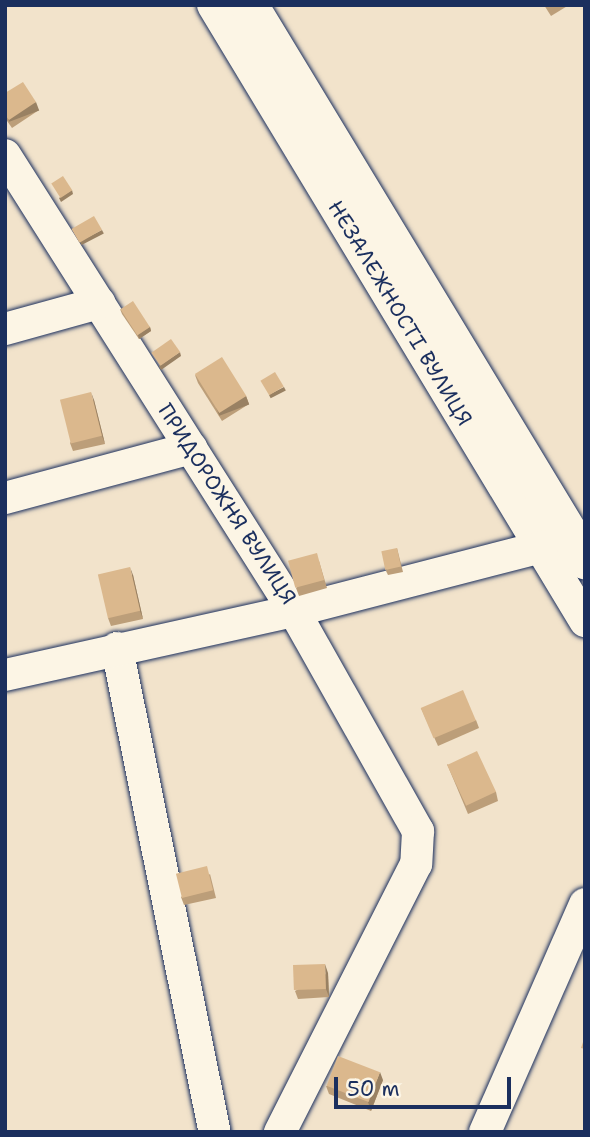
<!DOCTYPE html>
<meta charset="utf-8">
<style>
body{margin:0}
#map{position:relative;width:590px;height:1137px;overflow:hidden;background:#f2e3cb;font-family:"Shantell Sans",sans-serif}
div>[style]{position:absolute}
.roads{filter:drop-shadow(0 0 2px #1b2f5e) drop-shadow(0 0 2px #1b2f5e)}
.minor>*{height:32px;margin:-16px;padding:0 16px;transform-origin:16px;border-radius:16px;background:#fcf5e5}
.major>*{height:38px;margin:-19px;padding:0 19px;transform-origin:19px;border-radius:19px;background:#fcf5e5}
.wall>*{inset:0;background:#bc9e79}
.shaded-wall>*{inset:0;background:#998163;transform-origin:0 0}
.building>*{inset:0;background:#dbb88d;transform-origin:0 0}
span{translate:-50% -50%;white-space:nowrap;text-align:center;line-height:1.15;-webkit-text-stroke:5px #fcf5e5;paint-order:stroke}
.street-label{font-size:21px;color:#1b2f5e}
.frame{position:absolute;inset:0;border:7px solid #1b2f5e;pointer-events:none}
.scale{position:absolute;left:334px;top:1077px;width:177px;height:32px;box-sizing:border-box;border:4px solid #1b2f5e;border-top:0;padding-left:9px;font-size:21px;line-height:24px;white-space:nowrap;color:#1b2f5e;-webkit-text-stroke:5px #fcf5e5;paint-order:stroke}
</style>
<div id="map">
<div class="roads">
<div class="minor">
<i style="left:213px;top:5px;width:720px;rotate:58.87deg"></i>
<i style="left:5px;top:155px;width:540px;rotate:57.63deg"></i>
<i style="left:294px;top:611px;width:287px;rotate:-14.5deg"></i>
<i style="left:5px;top:329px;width:98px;rotate:-15.5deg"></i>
<i style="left:5px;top:498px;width:193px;rotate:-15deg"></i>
<i style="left:117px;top:648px;width:494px;rotate:78.6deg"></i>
<i style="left:5px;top:675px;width:296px;rotate:-12.5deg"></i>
<i style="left:294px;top:611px;width:253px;rotate:60.6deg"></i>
<i style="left:418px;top:831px;width:33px;rotate:93deg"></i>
<i style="left:416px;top:864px;width:301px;rotate:116.9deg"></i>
<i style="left:485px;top:1132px;width:249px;rotate:-66.3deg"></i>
</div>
<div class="major">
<i style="left:249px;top:5px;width:649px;rotate:58.81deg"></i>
</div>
</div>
<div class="wall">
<i style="clip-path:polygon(544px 5px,569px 5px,551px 16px)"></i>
<i style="clip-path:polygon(5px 93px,39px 110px,12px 128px,5px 118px)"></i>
<i style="clip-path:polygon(120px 309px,150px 327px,151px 331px,139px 339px,122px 314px)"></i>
<i style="clip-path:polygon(195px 375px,246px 396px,249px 404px,222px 421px,198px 383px)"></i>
<i style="clip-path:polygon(94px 400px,105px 444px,73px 451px,70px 443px)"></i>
<i style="clip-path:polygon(397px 548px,403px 572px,388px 575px,386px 571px)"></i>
<i style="clip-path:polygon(319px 561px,327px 588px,299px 596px,296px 588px)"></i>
<i style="clip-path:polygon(133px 575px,143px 619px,111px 626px,108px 618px)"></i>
<i style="clip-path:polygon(421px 708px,476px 720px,479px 728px,438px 746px)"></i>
<i style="clip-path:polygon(447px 764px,496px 792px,498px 801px,468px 814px)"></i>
<i style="clip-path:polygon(210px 874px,216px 898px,184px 905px,181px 897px)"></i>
<i style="clip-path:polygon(328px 973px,329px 997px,298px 999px,295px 991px)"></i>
<i style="clip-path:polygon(383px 1080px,371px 1111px,329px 1094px,326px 1086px)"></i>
</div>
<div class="shaded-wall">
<i style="left:36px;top:102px;width:9px;height:32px;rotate:69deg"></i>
<i style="clip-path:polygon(72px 190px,73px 194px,61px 202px,59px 198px)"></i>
<i style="left:102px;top:230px;width:4px;height:25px;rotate:63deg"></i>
<i style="clip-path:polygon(150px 327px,151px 331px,139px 339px,138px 335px)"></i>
<i style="clip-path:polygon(180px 352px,181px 356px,161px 370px,159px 366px)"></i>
<i style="left:284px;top:387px;width:4px;height:17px;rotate:63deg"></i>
<i style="clip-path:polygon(91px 392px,94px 400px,105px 444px,102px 436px)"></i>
<i style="left:246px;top:396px;width:9px;height:32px;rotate:69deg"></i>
<i style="clip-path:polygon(130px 567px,133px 575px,143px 619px,140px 611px)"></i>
<i style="clip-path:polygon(325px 964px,328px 973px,329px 997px,326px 989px)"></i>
<i style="clip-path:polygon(380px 1072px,383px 1080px,371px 1111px,368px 1102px)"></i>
</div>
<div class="building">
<i style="clip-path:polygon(23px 82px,36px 102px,9px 120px,5px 115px,5px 93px)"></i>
<i style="left:63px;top:176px;width:17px;height:14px;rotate:57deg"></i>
<i style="left:94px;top:216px;width:16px;height:26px;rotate:60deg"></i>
<i style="left:133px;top:301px;width:31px;height:15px;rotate:57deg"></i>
<i style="left:171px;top:339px;width:16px;height:24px;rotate:55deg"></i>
<i style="left:222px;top:357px;width:46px;height:32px;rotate:58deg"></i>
<i style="left:275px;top:372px;width:17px;height:17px;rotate:59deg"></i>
<i style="left:91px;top:392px;width:45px;height:32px;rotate:76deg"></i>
<i style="left:397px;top:548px;width:19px;height:16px;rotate:78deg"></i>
<i style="left:317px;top:553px;width:28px;height:30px;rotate:75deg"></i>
<i style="left:130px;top:567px;width:45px;height:33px;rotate:77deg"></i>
<i style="left:463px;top:690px;width:33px;height:46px;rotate:67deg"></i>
<i style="left:477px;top:751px;width:45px;height:33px;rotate:65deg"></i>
<i style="left:207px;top:866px;width:25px;height:32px;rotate:76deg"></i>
<i style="left:325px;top:964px;width:25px;height:32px;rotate:88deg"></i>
<i style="clip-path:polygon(585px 1036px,585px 1049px,581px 1048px)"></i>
<i style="left:338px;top:1056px;width:45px;height:32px;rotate:21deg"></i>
</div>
<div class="street-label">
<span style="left:400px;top:313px;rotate:59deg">НЕЗАЛЕЖНОСТІ ВУЛИЦЯ</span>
<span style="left:227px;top:504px;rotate:57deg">ПРИДОРОЖНЯ ВУЛИЦЯ</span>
</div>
<div class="frame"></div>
<div class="scale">50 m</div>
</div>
